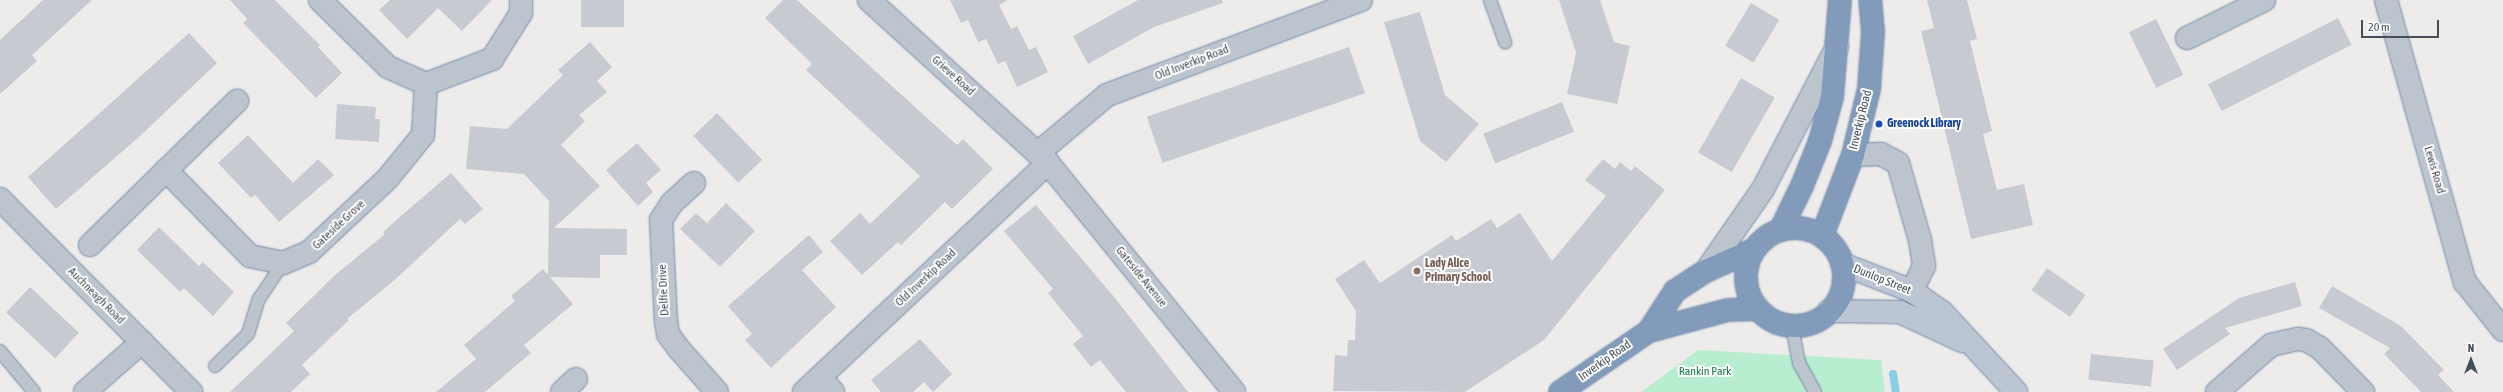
<!DOCTYPE html>
<style>
body{margin:0}
#map{position:relative;width:2503px;height:392px;overflow:hidden;background:#eeeceb;font-family:"Asap Condensed",sans-serif}
div>[style]{position:absolute}
.green>*{inset:0;background:#b9edd0}
.stream>*{height:8px;margin:-4px;padding:0 4px;transform-origin:4px;border-radius:4px;background:#87cfe9}
.building>*{inset:0;background:#c8cad1;transform-origin:0 0}
.roads{filter:drop-shadow(0 0 1px #6f86a6) drop-shadow(0 0 1px #6f86a6)}
.lane>*{height:12px;margin:-6px;padding:0 6px;transform-origin:6px;border-radius:6px;background:#bcc5ce}
.street>*{height:22px;margin:-11px;padding:0 11px;transform-origin:11px;border-radius:11px;background:#bcc5ce}
.secondary>*{height:22px;margin:-11px;padding:0 11px;transform-origin:11px;border-radius:11px;background:#bcc6d2}
.highway>*{height:22px;margin:-11px;padding:0 11px;transform-origin:11px;border-radius:11px;background:#839bba}
.highway>.ring{margin:-11px;padding:0;box-sizing:content-box;background:none;border:22px solid #839bba;border-radius:50%}
.dots>*{width:11px;height:11px;translate:-50% -50%;box-sizing:border-box;border:2px solid #fff;border-radius:50%}
span{translate:-50% -50%;white-space:nowrap;text-align:center;line-height:1.15;-webkit-text-stroke:4px #fff;paint-order:stroke}
.street-label{font-size:12px;color:#444e58}
.transit-label{font-size:12px;color:#164399;font-weight:700}
.left{translate:0 -50%;text-align:left}
.education-label{font-size:12px;color:#785e54;font-weight:700}
.park-label{font-size:12px;color:#18774d}
.north{position:absolute;left:2451px;top:340px;width:40px;height:40px;-webkit-text-stroke:3px #fff;paint-order:stroke;rotate:0deg;font-size:11px;font-weight:700;line-height:16px;text-align:center;color:#444e58}
.north::after{content:'';display:block;margin:auto;width:14px;height:18px;background:#444e58;clip-path:polygon(50% 0,100% 100%,50% 72%,0 100%)}
.scale{position:absolute;left:2361px;top:20px;width:78px;height:18px;box-sizing:border-box;border:2px solid #444e58;border-top:0;padding-left:5px;font-size:12px;line-height:14px;white-space:nowrap;color:#444e58;-webkit-text-stroke:3px #fff;paint-order:stroke}
</style>
<div id="map">
<div class="green">
<i style="clip-path:polygon(1698px 350px,1881px 360px,1885px 392px,1641px 392px)"></i>
</div>
<div class="stream">
<i style="left:1893px;top:374px;width:18px;rotate:81deg"></i>
</div>
<div class="building">
<i style="clip-path:polygon(43px 0,92px 0,32px 55px,37px 61px,0 94px,0 40px)"></i>
<i style="clip-path:polygon(230px 0,275px 0,320px 45px,318px 47px,342px 73px,316px 98px,243px 23px,247px 19px)"></i>
<i style="clip-path:polygon(390px 0,492px 0,462px 31px,438px 8px,407px 39px,379px 10px)"></i>
<i style="left:581px;top:0;width:43px;height:27px"></i>
<i style="clip-path:polygon(783px 0,797px 0,957px 145px,963px 139px,993px 169px,952px 209px,945px 202px,901px 245px,898px 242px,862px 275px,830px 241px,860px 213px,870px 224px,920px 176px,806px 70px,812px 64px,765px 18px)"></i>
<i style="clip-path:polygon(950px 0,1008px 0,999px 5px,1011px 29px,1017px 26px,1029px 50px,1036px 47px,1048px 72px,1017px 87px,1005px 61px,998px 64px,986px 39px,978px 42px,968px 20px,961px 23px)"></i>
<i style="clip-path:polygon(1138px 0,1222px 0,1223px 3px,1154px 27px,1088px 64px,1073px 36px)"></i>
<i style="clip-path:polygon(1559px 0,1600px 0,1614px 42px,1630px 46px,1617px 104px,1567px 94px,1576px 53px)"></i>
<i style="clip-path:polygon(1927px 0,1967px 0,1977px 39px,1970px 41px,1992px 131px,1983px 134px,1997px 190px,2024px 184px,2033px 225px,1971px 239px,1921px 31px,1934px 28px)"></i>
<i style="left:1751px;top:3px;width:33px;height:50px;rotate:31deg"></i>
<i style="clip-path:polygon(1420px 12px,1445px 95px,1479px 124px,1446px 162px,1420px 141px,1384px 22px)"></i>
<i style="left:2338px;top:18px;width:30px;height:146px;rotate:63deg"></i>
<i style="left:2156px;top:19px;width:62px;height:30px;rotate:64deg"></i>
<i style="clip-path:polygon(189px 33px,217px 63px,139px 137px,56px 209px,28px 177px)"></i>
<i style="clip-path:polygon(590px 42px,612px 67px,597px 81px,607px 92px,579px 115px,585px 121px,561px 145px,600px 186px,554px 228px,627px 229px,627px 255px,600px 255px,600px 278px,550px 277px,573px 304px,524px 345px,531px 353px,485px 392px,436px 392px,476px 359px,464px 345px,515px 301px,511px 296px,543px 269px,548px 275px,549px 201px,524px 174px,466px 169px,470px 126px,507px 129px,563px 75px,558px 70px)"></i>
<i style="left:1349px;top:47px;width:49px;height:214px;rotate:71deg"></i>
<i style="left:1741px;top:78px;width:39px;height:86px;rotate:30deg"></i>
<i style="left:1562px;top:102px;width:32px;height:85px;rotate:68deg"></i>
<i style="clip-path:polygon(337px 104px,376px 107px,375px 119px,380px 119px,379px 142px,335px 139px)"></i>
<i style="left:717px;top:113px;width:65px;height:33px;rotate:46deg"></i>
<i style="clip-path:polygon(248px 135px,293px 183px,318px 159px,334px 175px,279px 222px,255px 195px,251px 198px,218px 163px)"></i>
<i style="clip-path:polygon(637px 143px,661px 170px,646px 183px,653px 192px,638px 206px,606px 170px)"></i>
<i style="clip-path:polygon(1603px 159px,1615px 169px,1620px 162px,1631px 171px,1635px 166px,1665px 190px,1544px 340px,1465px 392px,1333px 391px,1335px 355px,1347px 356px,1348px 340px,1355px 340px,1356px 311px,1335px 279px,1364px 260px,1380px 283px,1452px 235px,1456px 241px,1491px 219px,1497px 228px,1520px 213px,1552px 261px,1606px 196px,1585px 180px)"></i>
<i style="clip-path:polygon(451px 173px,483px 209px,465px 224px,460px 219px,398px 277px,347px 319px,349px 320px,302px 365px,310px 374px,291px 392px,230px 392px,294px 331px,286px 323px,334px 276px,385px 234px,383px 232px,402px 215px)"></i>
<i style="clip-path:polygon(726px 203px,755px 231px,720px 267px,680px 229px,696px 213px,707px 223px)"></i>
<i style="clip-path:polygon(1036px 205px,1115px 298px,1188px 392px,1126px 392px,1100px 360px,1091px 367px,1073px 344px,1083px 336px,1048px 293px,1053px 289px,1004px 231px)"></i>
<i style="clip-path:polygon(159px 227px,199px 266px,203px 262px,234px 292px,213px 316px,184px 288px,180px 292px,137px 250px)"></i>
<i style="clip-path:polygon(809px 235px,823px 252px,802px 270px,836px 307px,771px 368px,745px 340px,752px 334px,728px 306px)"></i>
<i style="left:2047px;top:268px;width:47px;height:27px;rotate:35deg"></i>
<i style="clip-path:polygon(2295px 282px,2302px 306px,2225px 328px,2230px 334px,2177px 370px,2163px 349px,2239px 298px)"></i>
<i style="clip-path:polygon(2332px 286px,2401px 326px,2444px 370px,2438px 375px,2454px 392px,2421px 392px,2384px 354px,2390px 348px,2319px 308px)"></i>
<i style="left:30px;top:287px;width:67px;height:35px;rotate:43deg"></i>
<i style="clip-path:polygon(920px 339px,952px 374px,933px 392px,924px 382px,913px 392px,881px 392px,871px 380px)"></i>
<i style="left:2091px;top:354px;width:63px;height:26px;rotate:6deg"></i>
</div>
<div class="roads">
<div class="lane">
<i style="left:1490px;top:0;width:45px;rotate:70.3deg"></i>
<i style="left:1794px;top:326px;width:11px;rotate:90deg"></i>
<i style="left:1794px;top:337px;width:26px;rotate:79deg"></i>
<i style="left:1799px;top:363px;width:33px;rotate:61deg"></i>
<i style="left:0;top:351px;width:53px;rotate:50.3deg"></i>
<i style="left:215px;top:366px;width:46px;rotate:-44.1deg"></i>
<i style="left:248px;top:334px;width:37px;rotate:-73deg"></i>
<i style="left:259px;top:299px;width:43px;rotate:-56.3deg"></i>
</div>
<div class="street">
<i style="left:320px;top:0;width:95px;rotate:44.6deg"></i>
<i style="left:388px;top:67px;width:42px;rotate:24.1deg"></i>
<i style="left:426px;top:84px;width:71px;rotate:-20.7deg"></i>
<i style="left:492px;top:59px;width:54px;rotate:-57.8deg"></i>
<i style="left:521px;top:13px;width:13px;rotate:-90deg"></i>
<i style="left:869px;top:0;width:242px;rotate:42.3deg"></i>
<i style="left:1048px;top:163px;width:295px;rotate:50.9deg"></i>
<i style="left:2386px;top:0;width:293px;rotate:74.4deg"></i>
<i style="left:2465px;top:282px;width:61px;rotate:51.6deg"></i>
<i style="left:2187px;top:38px;width:86px;rotate:-26.3deg"></i>
<i style="left:1038px;top:153px;width:90px;rotate:-40deg"></i>
<i style="left:1107px;top:95px;width:271px;rotate:-20.5deg"></i>
<i style="left:1853px;top:155px;width:28px;rotate:-2deg"></i>
<i style="left:1881px;top:154px;width:19px;rotate:28deg"></i>
<i style="left:1898px;top:163px;width:80px;rotate:74.1deg"></i>
<i style="left:1920px;top:240px;width:26px;rotate:81deg"></i>
<i style="left:1924px;top:266px;width:28px;rotate:116deg"></i>
<i style="left:166px;top:170px;width:120px;rotate:45.7deg"></i>
<i style="left:250px;top:256px;width:34px;rotate:12deg"></i>
<i style="left:283px;top:263px;width:28px;rotate:-23deg"></i>
<i style="left:309px;top:252px;width:108px;rotate:-43.1deg"></i>
<i style="left:388px;top:178px;width:55px;rotate:-50.9deg"></i>
<i style="left:423px;top:135px;width:51px;rotate:-86.6deg"></i>
<i style="left:694px;top:183px;width:30px;rotate:138deg"></i>
<i style="left:672px;top:203px;width:20px;rotate:123deg"></i>
<i style="left:661px;top:220px;width:101px;rotate:87.2deg"></i>
<i style="left:666px;top:321px;width:13px;rotate:81deg"></i>
<i style="left:668px;top:334px;width:19px;rotate:54deg"></i>
<i style="left:679px;top:349px;width:57px;rotate:48.5deg"></i>
<i style="left:0;top:199px;width:272px;rotate:45.3deg"></i>
<i style="left:90px;top:245px;width:206px;rotate:-44.4deg"></i>
<i style="left:1706px;top:271px;width:100px;rotate:-55.2deg"></i>
<i style="left:1763px;top:189px;width:160px;rotate:-62.5deg"></i>
<i style="left:820px;top:377px;width:20px;rotate:49deg"></i>
<i style="left:85px;top:392px;width:76px;rotate:-41.3deg"></i>
<i style="left:562px;top:392px;width:19px;rotate:-43deg"></i>
<i style="left:804px;top:392px;width:335px;rotate:-43.2deg"></i>
<i style="left:2217px;top:392px;width:72px;rotate:-41deg"></i>
<i style="left:2271px;top:345px;width:28px;rotate:-13deg"></i>
<i style="left:2298px;top:339px;width:8px;rotate:7deg"></i>
<i style="left:2306px;top:340px;width:16px;rotate:30deg"></i>
<i style="left:2320px;top:348px;width:62px;rotate:45.7deg"></i>
</div>
<div class="secondary">
<i style="left:1842px;top:264px;width:75px;rotate:21.1deg"></i>
<i style="left:1912px;top:291px;width:37px;rotate:35deg"></i>
<i style="left:1942px;top:312px;width:109px;rotate:47.2deg"></i>
<i style="left:1829px;top:311px;width:71px;rotate:0.8deg"></i>
<i style="left:1900px;top:312px;width:68px;rotate:25.1deg"></i>
</div>
<div class="highway">
<i class="ring" style="left:1746px;top:228px;width:76px;height:76px"></i>
<i style="left:1781px;top:229px;width:48px;rotate:-64deg"></i>
<i style="left:1802px;top:186px;width:48px;rotate:-68.2deg"></i>
<i style="left:1820px;top:141px;width:46px;rotate:-74.7deg"></i>
<i style="left:1832px;top:97px;width:97px;rotate:-85.3deg"></i>
<i style="left:1822px;top:236px;width:87px;rotate:-69.1deg"></i>
<i style="left:1853px;top:155px;width:68px;rotate:-76.4deg"></i>
<i style="left:1869px;top:89px;width:57px;rotate:-86deg"></i>
<i style="left:1873px;top:32px;width:32px;rotate:-95deg"></i>
<i style="left:1649px;top:331px;width:82px;rotate:-14.9deg"></i>
<i style="left:1728px;top:310px;width:29px;rotate:-2deg"></i>
<i style="left:1560px;top:392px;width:108px;rotate:-34.4deg"></i>
<i style="left:1649px;top:331px;width:48px;rotate:-57deg"></i>
<i style="left:1675px;top:291px;width:37px;rotate:-33deg"></i>
<i style="left:1706px;top:271px;width:51px;rotate:-24.1deg"></i>
</div>
</div>
<div class="dots">
<i style="left:1879px;top:124px;background:#1a4fb4"></i>
<i style="left:1417px;top:271px;background:#8d6e63"></i>
</div>
<div class="street-label">
<span style="left:1192px;top:63px;rotate:-21deg">Old Inverkip Road</span>
<span style="left:953px;top:76px;rotate:42deg">Grieve Road</span>
<span style="left:1861px;top:120px;rotate:-76deg">Inverkip Road</span>
<span style="left:2434px;top:170px;rotate:74deg">Lewis Road</span>
<span style="left:339px;top:225px;rotate:-43deg">Gateside Grove</span>
<span style="left:1141px;top:277px;rotate:51deg">Gateside Avenue</span>
<span style="left:926px;top:278px;rotate:-43deg">Old Inverkip Road</span>
<span style="left:1882px;top:280px;rotate:22deg">Dunlop Street</span>
<span style="left:664px;top:290px;rotate:-93deg">Delfie Drive</span>
<span style="left:96px;top:296px;rotate:45deg">Auchneagh Road</span>
<span style="left:1605px;top:361px;rotate:-35deg">Inverkip Road</span>
</div>
<div class="transit-label">
<span class="left" style="left:1887px;top:124px">Greenock Library</span>
</div>
<div class="education-label">
<span class="left" style="left:1425px;top:271px">Lady Alice<br>Primary School</span>
</div>
<div class="park-label">
<span style="left:1705px;top:372px">Rankin Park</span>
</div>
<div class="north">N</div>
<div class="scale">20 m</div>
</div>
